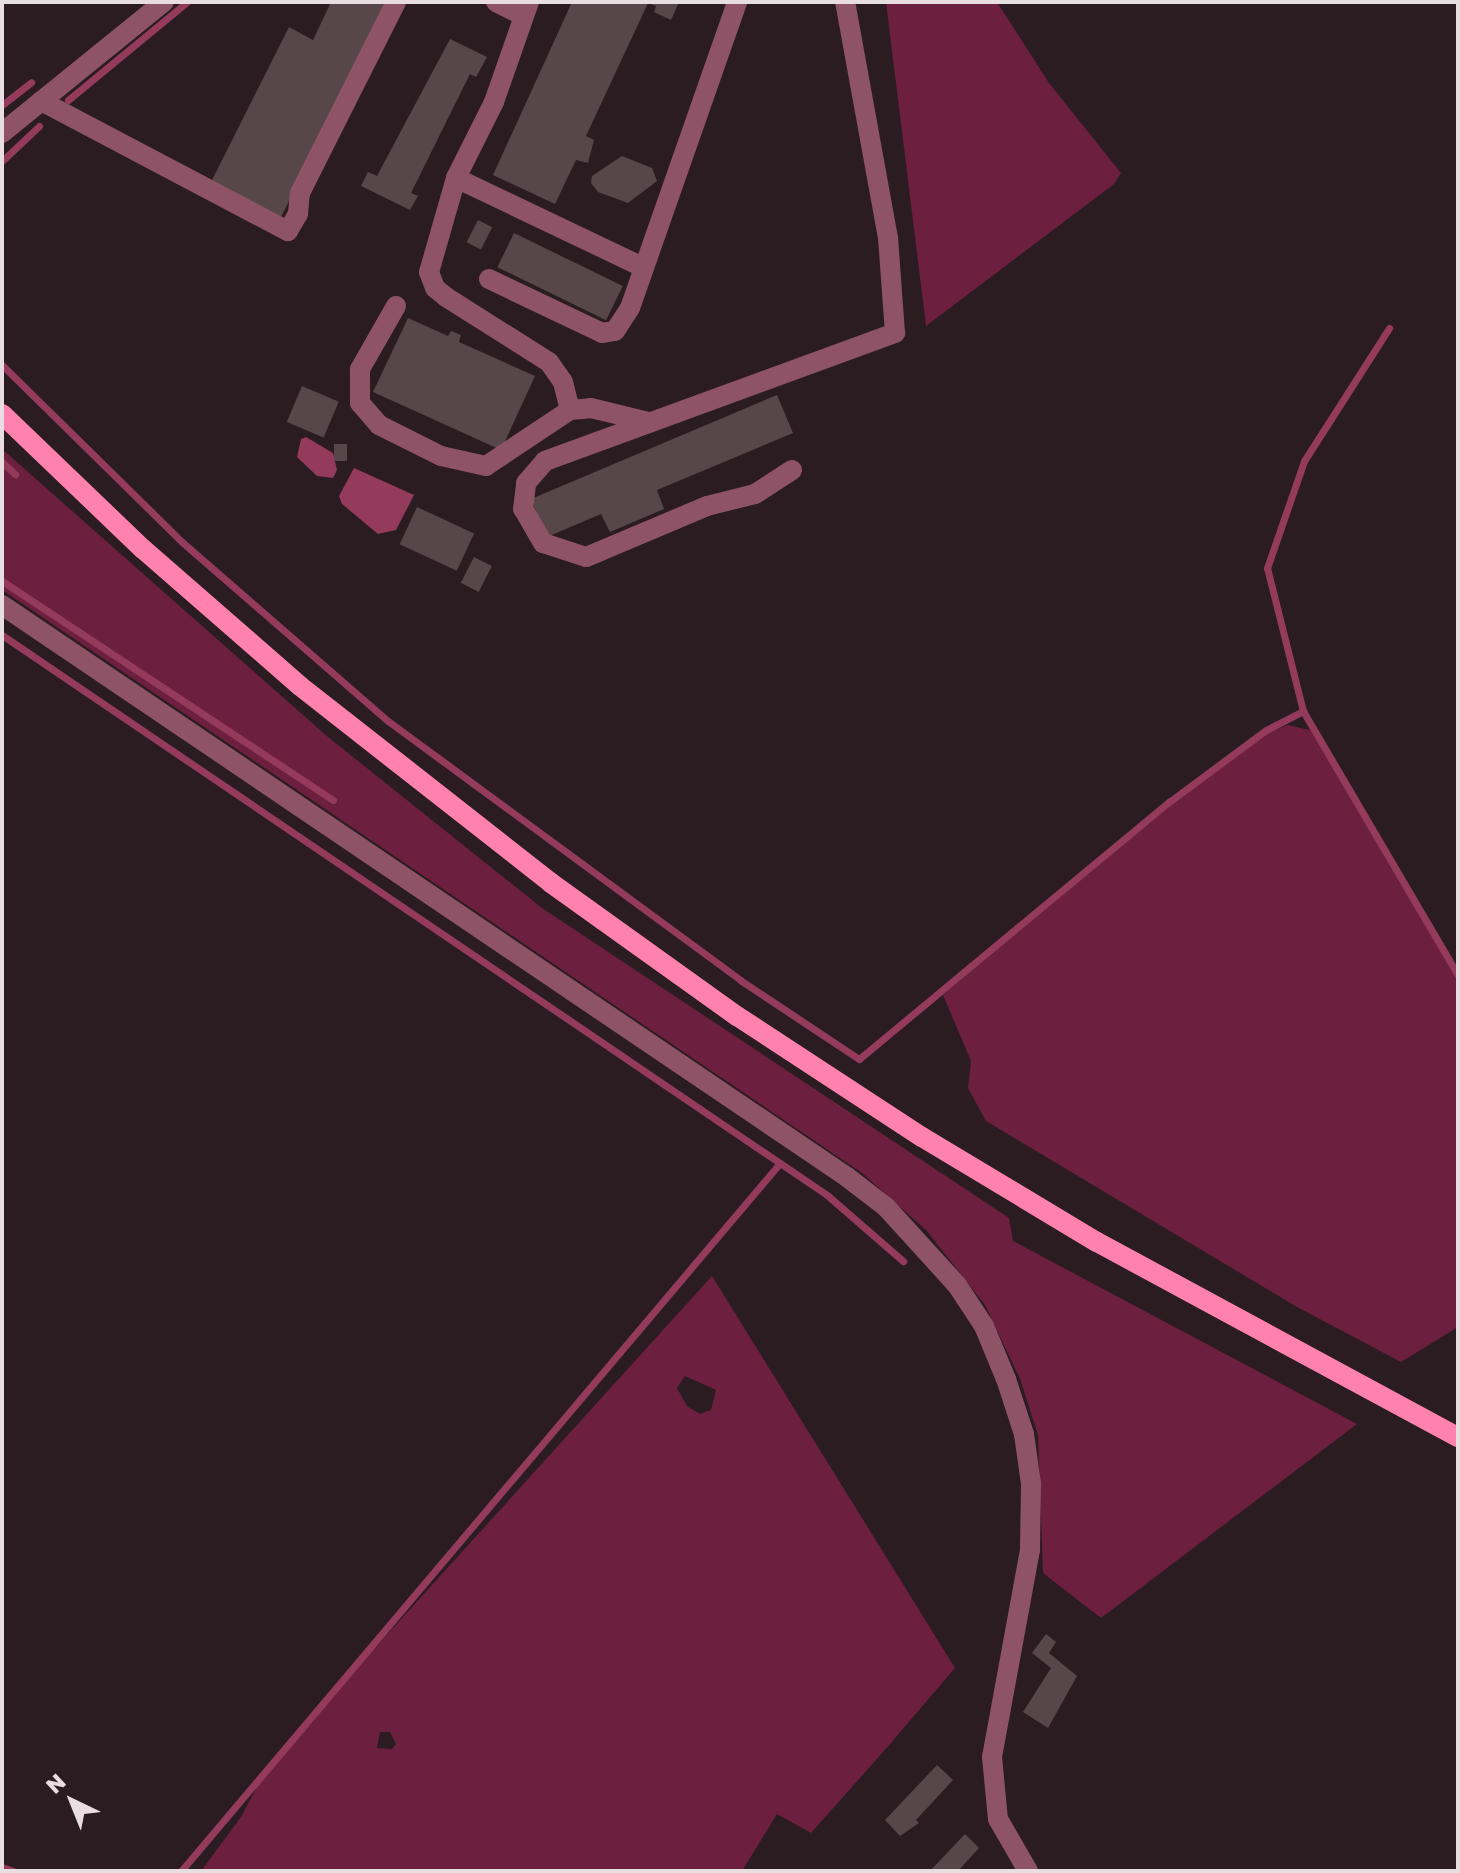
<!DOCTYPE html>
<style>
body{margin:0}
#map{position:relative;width:1460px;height:1873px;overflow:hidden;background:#2a1c20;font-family:"Golos Text",sans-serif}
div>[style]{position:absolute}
.green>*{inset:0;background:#6c1f3e}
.water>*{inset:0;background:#943b5c}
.stream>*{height:7px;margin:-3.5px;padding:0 3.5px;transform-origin:3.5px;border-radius:3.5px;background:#943b5c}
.building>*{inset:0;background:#57474b;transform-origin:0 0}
.minor>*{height:20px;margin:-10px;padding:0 10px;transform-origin:10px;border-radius:10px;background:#8e5366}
.major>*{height:20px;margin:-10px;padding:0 10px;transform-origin:10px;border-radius:10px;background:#fe82ad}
span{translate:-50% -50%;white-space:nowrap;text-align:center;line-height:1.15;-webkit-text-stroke:8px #2a1c20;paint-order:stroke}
.frame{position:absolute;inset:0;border:4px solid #e8dee1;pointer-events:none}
.north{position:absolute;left:32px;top:1761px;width:80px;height:80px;-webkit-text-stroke:6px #2a1c20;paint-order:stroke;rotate:317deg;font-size:22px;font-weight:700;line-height:32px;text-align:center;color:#e8dee1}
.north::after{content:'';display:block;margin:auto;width:28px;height:36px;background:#e8dee1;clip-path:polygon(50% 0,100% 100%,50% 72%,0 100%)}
</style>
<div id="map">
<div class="green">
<i style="clip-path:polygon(886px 2px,997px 2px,1049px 83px,1121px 173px,1114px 184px,926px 326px)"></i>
<i style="clip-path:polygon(2px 449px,328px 737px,542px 908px,1009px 1218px,1013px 1241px,1357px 1424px,1101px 1618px,1043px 1573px,1038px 1435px,1020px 1379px,985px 1305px,927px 1231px,862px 1173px,2px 590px)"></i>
<i style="clip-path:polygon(1288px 725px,1314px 731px,1458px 980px,1458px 1327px,1401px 1362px,1297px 1307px,986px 1121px,968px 1088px,971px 1061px,943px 995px,1171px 804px,1264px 734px)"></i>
<i style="clip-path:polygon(evenodd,712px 1276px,955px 1668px,884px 1751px,811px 1833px,777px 1814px,742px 1871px,201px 1871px,241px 1817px,259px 1783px,316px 1713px,712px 1276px,685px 1376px,716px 1390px,711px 1410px,700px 1414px,687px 1406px,677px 1388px,685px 1376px,712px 1276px,380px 1732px,390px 1732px,396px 1744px,392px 1749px,377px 1748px,380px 1732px)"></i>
</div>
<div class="water">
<i style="clip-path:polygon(306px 437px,333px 453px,337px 470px,333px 478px,317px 476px,297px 457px,301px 439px)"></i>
<i style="clip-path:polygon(354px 468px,414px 495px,396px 530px,378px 534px,342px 504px,339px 496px)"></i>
</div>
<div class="stream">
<i style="left:68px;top:100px;width:154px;rotate:-39.5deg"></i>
<i style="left:2px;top:105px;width:37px;rotate:-38deg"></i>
<i style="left:2px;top:161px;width:51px;rotate:-43.4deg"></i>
<i style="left:2px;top:365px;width:252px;rotate:44.5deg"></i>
<i style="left:182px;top:542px;width:273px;rotate:41deg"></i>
<i style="left:388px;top:721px;width:437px;rotate:36.3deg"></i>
<i style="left:740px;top:980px;width:143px;rotate:33.6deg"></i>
<i style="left:859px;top:1059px;width:403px;rotate:-39.7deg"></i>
<i style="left:1169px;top:802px;width:121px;rotate:-36.6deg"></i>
<i style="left:1266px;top:730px;width:42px;rotate:-27.2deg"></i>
<i style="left:1303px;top:711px;width:306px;rotate:59.6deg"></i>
<i style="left:2px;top:462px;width:18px;rotate:43deg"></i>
<i style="left:2px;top:581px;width:397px;rotate:33.5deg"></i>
<i style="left:2px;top:635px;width:997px;rotate:34.17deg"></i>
<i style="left:827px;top:1195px;width:101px;rotate:41deg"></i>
<i style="left:1303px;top:711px;width:147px;rotate:-104.1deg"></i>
<i style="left:1267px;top:568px;width:113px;rotate:-70.9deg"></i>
<i style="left:1304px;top:461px;width:158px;rotate:-57.4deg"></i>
<i style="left:2px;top:1867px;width:12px;rotate:20deg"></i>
<i style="left:181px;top:1871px;width:927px;rotate:-49.77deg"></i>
</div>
<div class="building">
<i style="clip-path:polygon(331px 2px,389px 2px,279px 221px,209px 186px,289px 27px,313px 40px)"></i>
<i style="clip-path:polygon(572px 2px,679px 2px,671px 20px,654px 12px,656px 6px,648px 3px,586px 136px,594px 140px,588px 163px,576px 160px,555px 204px,493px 175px)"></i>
<i style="clip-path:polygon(450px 39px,487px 57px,476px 77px,470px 74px,411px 193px,418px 196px,410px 210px,361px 186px,368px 172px,377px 176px)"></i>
<i style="clip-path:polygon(622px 156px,652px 168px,657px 181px,628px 203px,598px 192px,591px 183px,592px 176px)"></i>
<i style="left:478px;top:220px;width:16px;height:25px;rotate:27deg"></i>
<i style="left:514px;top:233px;width:121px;height:38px;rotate:26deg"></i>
<i style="clip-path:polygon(408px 318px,448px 336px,451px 331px,461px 335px,459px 342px,535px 376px,501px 450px,373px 392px)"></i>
<i style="left:302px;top:386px;width:40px;height:39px;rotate:23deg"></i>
<i style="clip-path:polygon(777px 395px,793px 433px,657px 490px,664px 509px,610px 532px,601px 514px,547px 537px,531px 499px)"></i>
<i style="left:334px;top:444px;width:13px;height:17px"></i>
<i style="left:417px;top:507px;width:63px;height:41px;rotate:25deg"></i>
<i style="left:474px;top:557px;width:20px;height:29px;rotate:27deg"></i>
<i style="clip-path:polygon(1046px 1634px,1056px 1642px,1049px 1653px,1077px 1676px,1048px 1728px,1023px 1712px,1051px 1668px,1032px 1653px)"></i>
<i style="clip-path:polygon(937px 1765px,953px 1780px,916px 1820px,919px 1823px,900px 1836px,885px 1820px)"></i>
<i style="clip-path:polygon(965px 1834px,979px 1848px,958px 1871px,930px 1871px)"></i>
</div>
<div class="minor">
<i style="left:496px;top:2px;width:29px;rotate:27deg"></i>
<i style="left:529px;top:2px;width:106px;rotate:109.3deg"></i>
<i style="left:494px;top:102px;width:85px;rotate:116.6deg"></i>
<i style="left:456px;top:178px;width:98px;rotate:106deg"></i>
<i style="left:429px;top:272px;width:17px;rotate:69deg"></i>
<i style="left:435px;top:288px;width:14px;rotate:39deg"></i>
<i style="left:446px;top:297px;width:122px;rotate:32.3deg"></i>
<i style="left:549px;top:362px;width:24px;rotate:55deg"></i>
<i style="left:563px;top:382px;width:29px;rotate:76deg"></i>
<i style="left:41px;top:101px;width:279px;rotate:27.8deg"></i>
<i style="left:288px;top:231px;width:20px;rotate:-60deg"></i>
<i style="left:298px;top:214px;width:21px;rotate:-85deg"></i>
<i style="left:300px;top:193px;width:214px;rotate:-63.3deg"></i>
<i style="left:2px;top:133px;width:208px;rotate:-39deg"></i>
<i style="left:456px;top:178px;width:207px;rotate:25.5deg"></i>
<i style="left:489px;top:279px;width:125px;rotate:25.5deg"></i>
<i style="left:602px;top:333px;width:13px;rotate:-9deg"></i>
<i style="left:615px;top:331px;width:27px;rotate:-57deg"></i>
<i style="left:630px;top:308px;width:324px;rotate:-70.7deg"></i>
<i style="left:396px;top:306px;width:73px;rotate:119.7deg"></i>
<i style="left:360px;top:369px;width:34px;rotate:90deg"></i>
<i style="left:360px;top:403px;width:29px;rotate:49deg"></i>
<i style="left:379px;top:425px;width:69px;rotate:26.6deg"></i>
<i style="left:441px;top:456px;width:46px;rotate:12.5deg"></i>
<i style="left:486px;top:466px;width:101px;rotate:-33.7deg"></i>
<i style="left:570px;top:410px;width:21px;rotate:-5deg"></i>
<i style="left:591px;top:408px;width:60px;rotate:13.6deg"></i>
<i style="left:792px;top:470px;width:44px;rotate:147deg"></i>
<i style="left:755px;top:494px;width:49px;rotate:166deg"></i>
<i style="left:707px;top:506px;width:131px;rotate:157.1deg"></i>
<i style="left:586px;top:557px;width:45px;rotate:-162deg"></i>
<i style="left:543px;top:543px;width:39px;rotate:-120deg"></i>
<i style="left:523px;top:509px;width:26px;rotate:-83deg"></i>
<i style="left:526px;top:483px;width:29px;rotate:-49deg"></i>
<i style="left:545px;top:461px;width:373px;rotate:-20.1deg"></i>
<i style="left:895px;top:333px;width:95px;rotate:-94.2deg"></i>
<i style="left:888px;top:238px;width:240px;rotate:-100.3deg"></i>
<i style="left:2px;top:605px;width:1020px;rotate:34.09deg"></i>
<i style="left:847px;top:1177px;width:49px;rotate:37.6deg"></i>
<i style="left:886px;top:1207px;width:105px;rotate:47.7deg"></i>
<i style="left:957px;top:1285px;width:49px;rotate:56.6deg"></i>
<i style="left:984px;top:1326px;width:57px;rotate:67.5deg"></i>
<i style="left:1006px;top:1379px;width:58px;rotate:71.9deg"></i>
<i style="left:1024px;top:1434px;width:50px;rotate:82deg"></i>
<i style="left:1031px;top:1484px;width:66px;rotate:90.9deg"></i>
<i style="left:1030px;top:1550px;width:210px;rotate:100.4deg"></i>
<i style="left:992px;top:1757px;width:62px;rotate:84.5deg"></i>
<i style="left:998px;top:1819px;width:60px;rotate:60deg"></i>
</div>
<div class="major">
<i style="left:2px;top:414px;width:195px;rotate:43.8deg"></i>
<i style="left:143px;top:549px;width:208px;rotate:41.1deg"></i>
<i style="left:300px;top:686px;width:319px;rotate:38.1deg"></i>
<i style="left:551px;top:883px;width:229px;rotate:35.6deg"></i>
<i style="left:737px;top:1016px;width:221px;rotate:33.2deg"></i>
<i style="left:922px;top:1137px;width:204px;rotate:31deg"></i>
<i style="left:1097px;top:1242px;width:410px;rotate:28.4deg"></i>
</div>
<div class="frame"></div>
<div class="north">N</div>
</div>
